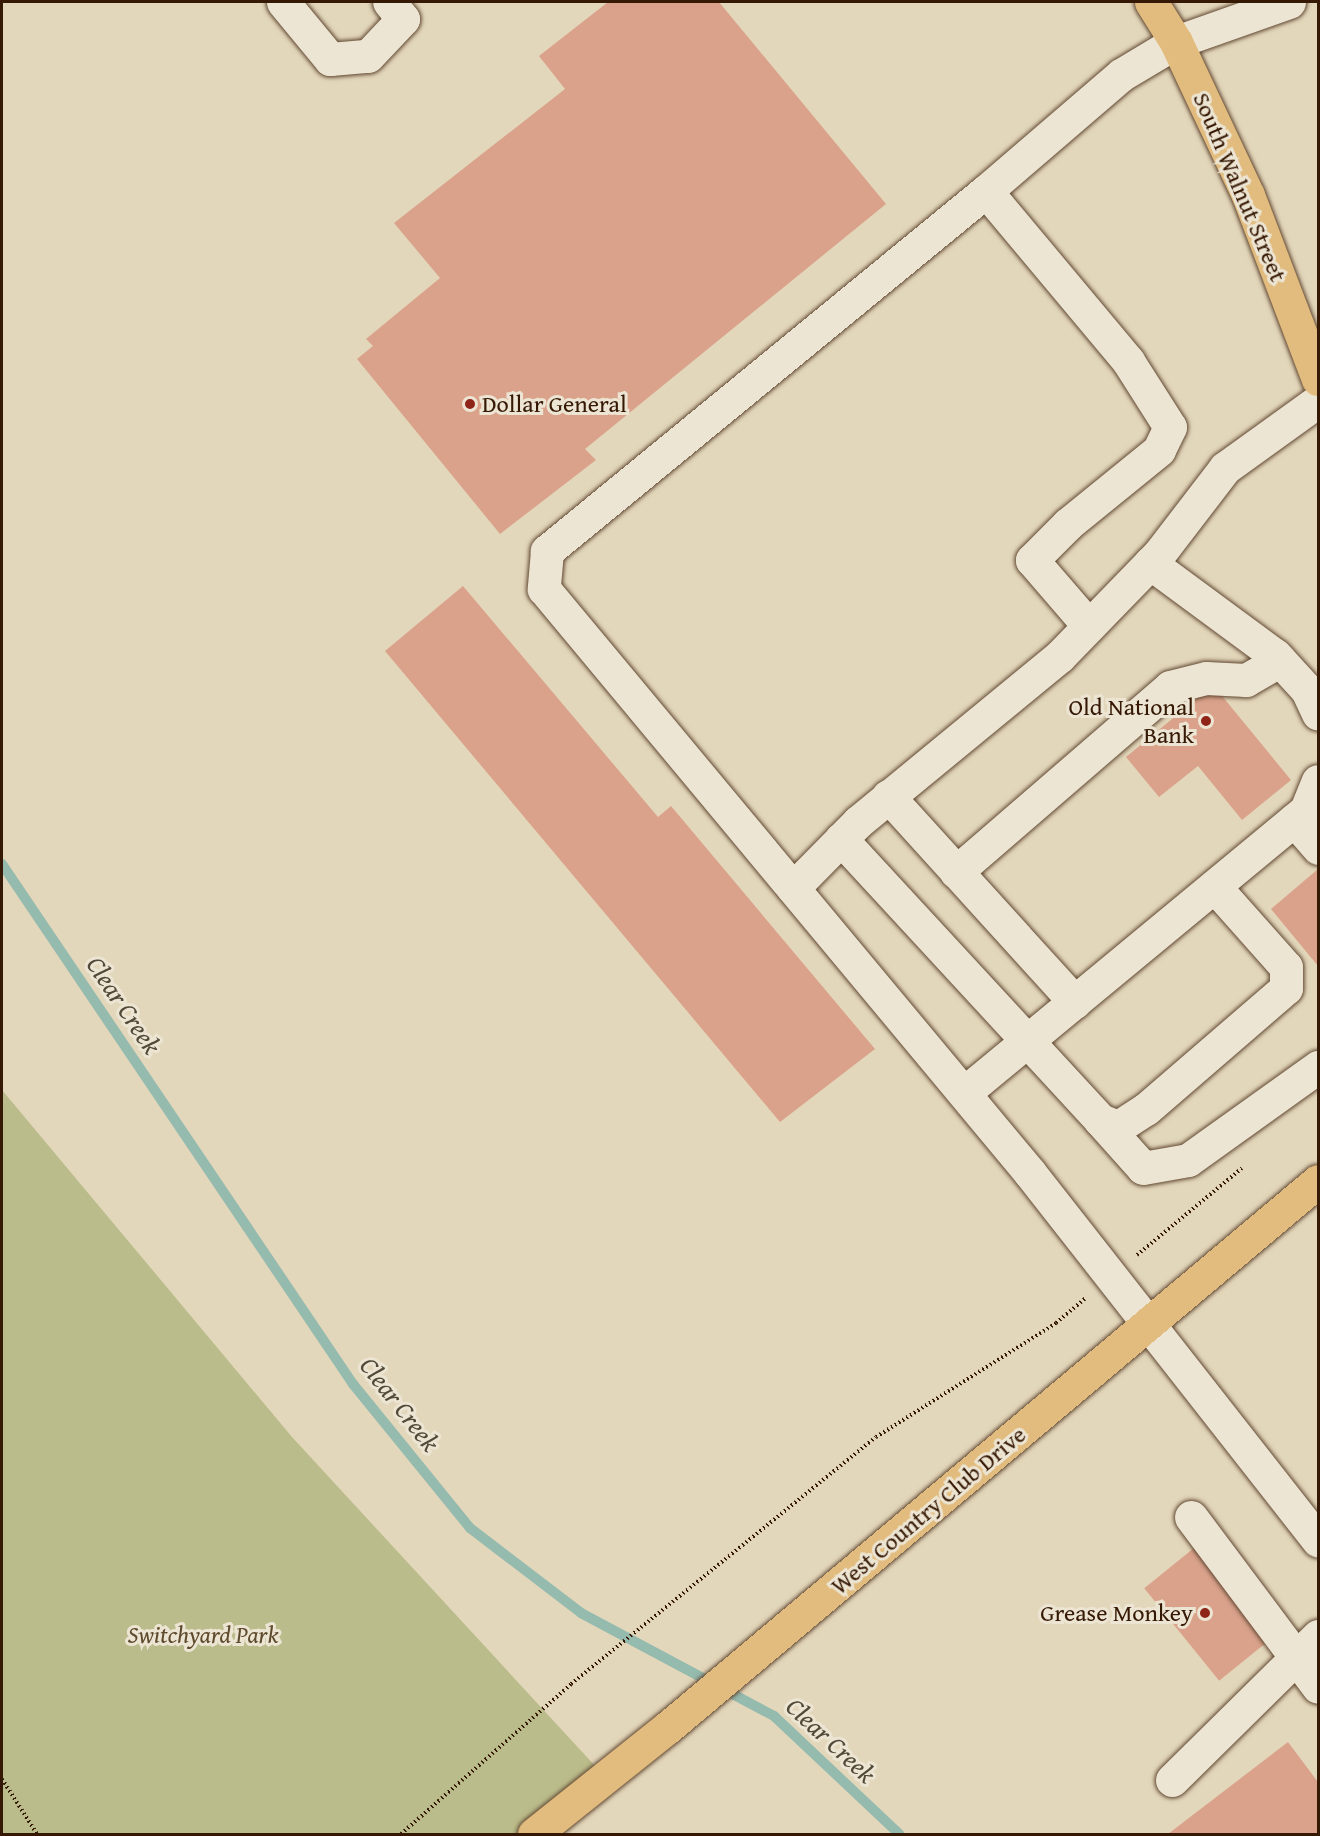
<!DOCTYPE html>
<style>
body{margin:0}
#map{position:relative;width:1320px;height:1836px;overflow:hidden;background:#e3d7bb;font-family:"Gentium Book Plus",serif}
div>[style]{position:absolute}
.green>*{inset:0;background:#bbbc8b}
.stream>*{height:10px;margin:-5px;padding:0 5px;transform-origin:5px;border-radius:5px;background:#95baae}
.building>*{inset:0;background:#daa28b;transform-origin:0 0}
.path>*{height:4px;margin-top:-2px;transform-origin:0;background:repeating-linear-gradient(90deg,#361905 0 1.5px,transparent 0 4.5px)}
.roads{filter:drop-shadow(0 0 2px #614832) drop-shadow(0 0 2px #614832)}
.minor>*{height:33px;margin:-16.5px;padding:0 16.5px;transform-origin:16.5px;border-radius:16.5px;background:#ede5d3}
.major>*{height:33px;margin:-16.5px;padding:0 16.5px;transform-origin:16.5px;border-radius:16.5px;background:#e2bc7e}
.dots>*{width:16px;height:16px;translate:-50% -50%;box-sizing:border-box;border:3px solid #ede5d3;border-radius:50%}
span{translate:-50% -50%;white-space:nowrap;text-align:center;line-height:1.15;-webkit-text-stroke:6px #ede5d3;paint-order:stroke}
.street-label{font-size:24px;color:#361905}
.poi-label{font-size:24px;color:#361905}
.left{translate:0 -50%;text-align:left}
.right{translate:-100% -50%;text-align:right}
.park-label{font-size:24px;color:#5e4a2d;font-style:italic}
.water-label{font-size:26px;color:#524938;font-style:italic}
.frame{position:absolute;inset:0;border:3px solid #361905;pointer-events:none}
</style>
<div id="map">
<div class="green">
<i style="clip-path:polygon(2px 1090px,292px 1437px,597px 1768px,521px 1834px,2px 1834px)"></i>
</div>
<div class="stream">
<i style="left:2px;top:864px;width:627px;rotate:55.98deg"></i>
<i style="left:353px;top:1384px;width:186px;rotate:50.9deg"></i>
<i style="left:470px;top:1528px;width:140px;rotate:37.4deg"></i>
<i style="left:581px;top:1613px;width:219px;rotate:28.1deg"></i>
<i style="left:774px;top:1716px;width:172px;rotate:43.3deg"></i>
</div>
<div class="building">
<i style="clip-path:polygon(608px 2px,719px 2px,886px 204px,585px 449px,596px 460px,500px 534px,357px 359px,373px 346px,366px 339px,440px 278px,394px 223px,565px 89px,539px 56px)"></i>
<i style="clip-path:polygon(463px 586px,658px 817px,671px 806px,875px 1049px,780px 1122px,385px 651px)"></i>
<i style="clip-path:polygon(1213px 685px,1291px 780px,1242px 820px,1198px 766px,1159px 797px,1126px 757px)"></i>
<i style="clip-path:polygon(1318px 869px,1318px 966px,1271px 909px)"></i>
<i style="left:1194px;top:1548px;width:119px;height:64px;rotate:51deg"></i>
<i style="clip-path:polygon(1288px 1742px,1318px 1782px,1318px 1834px,1168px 1834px)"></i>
</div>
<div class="path">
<i style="left:1137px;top:1255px;width:136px;rotate:-39.6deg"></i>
<i style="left:2px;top:1779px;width:65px;rotate:57.5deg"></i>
<i style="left:401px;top:1834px;width:227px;rotate:-41.4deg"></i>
<i style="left:571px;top:1684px;width:392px;rotate:-39deg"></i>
<i style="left:876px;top:1437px;width:213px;rotate:-32.3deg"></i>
<i style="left:1056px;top:1323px;width:38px;rotate:-40deg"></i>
</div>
<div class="roads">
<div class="minor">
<i style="left:283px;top:2px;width:74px;rotate:50.5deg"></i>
<i style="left:330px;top:59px;width:38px;rotate:-5deg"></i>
<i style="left:368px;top:56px;width:51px;rotate:-46.6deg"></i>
<i style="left:403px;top:19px;width:22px;rotate:-129deg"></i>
<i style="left:1289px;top:2px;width:120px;rotate:160.5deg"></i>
<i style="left:1176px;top:42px;width:64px;rotate:149deg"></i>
<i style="left:1121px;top:75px;width:178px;rotate:139.3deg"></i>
<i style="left:986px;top:191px;width:568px;rotate:140.65deg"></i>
<i style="left:547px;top:551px;width:38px;rotate:95deg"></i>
<i style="left:544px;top:589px;width:760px;rotate:50.23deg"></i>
<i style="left:1030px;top:1173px;width:467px;rotate:51.9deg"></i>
<i style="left:986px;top:191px;width:222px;rotate:50.1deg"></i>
<i style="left:1128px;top:361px;width:78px;rotate:57.5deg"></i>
<i style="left:1170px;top:427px;width:25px;rotate:116deg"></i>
<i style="left:1159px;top:450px;width:117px;rotate:140.9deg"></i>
<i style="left:1068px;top:524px;width:51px;rotate:135deg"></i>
<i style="left:1032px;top:560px;width:87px;rotate:49.2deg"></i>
<i style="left:1150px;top:563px;width:155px;rotate:36.4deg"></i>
<i style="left:1275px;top:655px;width:47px;rotate:47.6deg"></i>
<i style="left:1307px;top:690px;width:26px;rotate:65deg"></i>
<i style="left:888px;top:796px;width:278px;rotate:47.8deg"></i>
<i style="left:1294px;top:820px;width:37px;rotate:49deg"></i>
<i style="left:841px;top:839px;width:382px;rotate:47.3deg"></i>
<i style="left:1100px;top:1120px;width:19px;rotate:21deg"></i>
<i style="left:1118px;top:1127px;width:33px;rotate:-33deg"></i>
<i style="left:1146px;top:1109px;width:185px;rotate:-40.8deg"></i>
<i style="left:1286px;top:988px;width:21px;rotate:-90deg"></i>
<i style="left:1286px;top:967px;width:108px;rotate:-131.6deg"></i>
<i style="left:956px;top:872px;width:283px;rotate:-40.8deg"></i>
<i style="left:1170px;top:687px;width:37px;rotate:-14deg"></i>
<i style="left:1206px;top:678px;width:40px;rotate:2.9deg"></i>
<i style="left:1246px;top:680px;width:39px;rotate:-30deg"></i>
<i style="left:793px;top:888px;width:93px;rotate:-45.4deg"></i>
<i style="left:858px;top:822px;width:261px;rotate:-39.4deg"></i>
<i style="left:1060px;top:656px;width:142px;rotate:-45.9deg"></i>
<i style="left:1159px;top:554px;width:108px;rotate:-52.5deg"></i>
<i style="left:1225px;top:468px;width:115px;rotate:-35.8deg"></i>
<i style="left:964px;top:1093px;width:444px;rotate:-39.6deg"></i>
<i style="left:1306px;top:810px;width:31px;rotate:-68deg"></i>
<i style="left:1100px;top:1120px;width:64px;rotate:48.1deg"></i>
<i style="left:1143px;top:1168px;width:46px;rotate:-10.1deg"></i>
<i style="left:1188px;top:1160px;width:160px;rotate:-35.6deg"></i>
<i style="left:1191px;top:1517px;width:212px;rotate:53.2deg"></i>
<i style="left:1172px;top:1780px;width:205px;rotate:-44.6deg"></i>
</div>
<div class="major">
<i style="left:1151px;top:2px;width:47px;rotate:58deg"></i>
<i style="left:1176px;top:42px;width:169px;rotate:64.8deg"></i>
<i style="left:1248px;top:195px;width:197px;rotate:69.2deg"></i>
<i style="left:534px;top:1834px;width:170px;rotate:-38.6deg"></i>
<i style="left:667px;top:1728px;width:850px;rotate:-40.04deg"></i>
</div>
</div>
<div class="dots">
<i style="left:470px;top:404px;background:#8f2418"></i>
<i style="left:1206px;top:721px;background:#8f2418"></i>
<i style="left:1205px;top:1613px;background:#8f2418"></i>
</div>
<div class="street-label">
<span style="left:1240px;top:187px;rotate:67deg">South Walnut Street</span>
<span style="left:928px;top:1510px;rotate:-40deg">West Country Club Drive</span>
</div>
<div class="poi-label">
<span class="left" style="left:482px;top:404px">Dollar General</span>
<span class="right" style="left:1194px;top:721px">Old National<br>Bank</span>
<span class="right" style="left:1193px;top:1613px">Grease Monkey</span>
</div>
<div class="park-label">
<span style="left:203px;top:1635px">Switchyard Park</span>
</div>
<div class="water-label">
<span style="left:124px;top:1005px;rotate:56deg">Clear Creek</span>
<span style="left:400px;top:1404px;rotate:52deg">Clear Creek</span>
<span style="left:831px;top:1740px;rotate:43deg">Clear Creek</span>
</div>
<div class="frame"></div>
</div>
